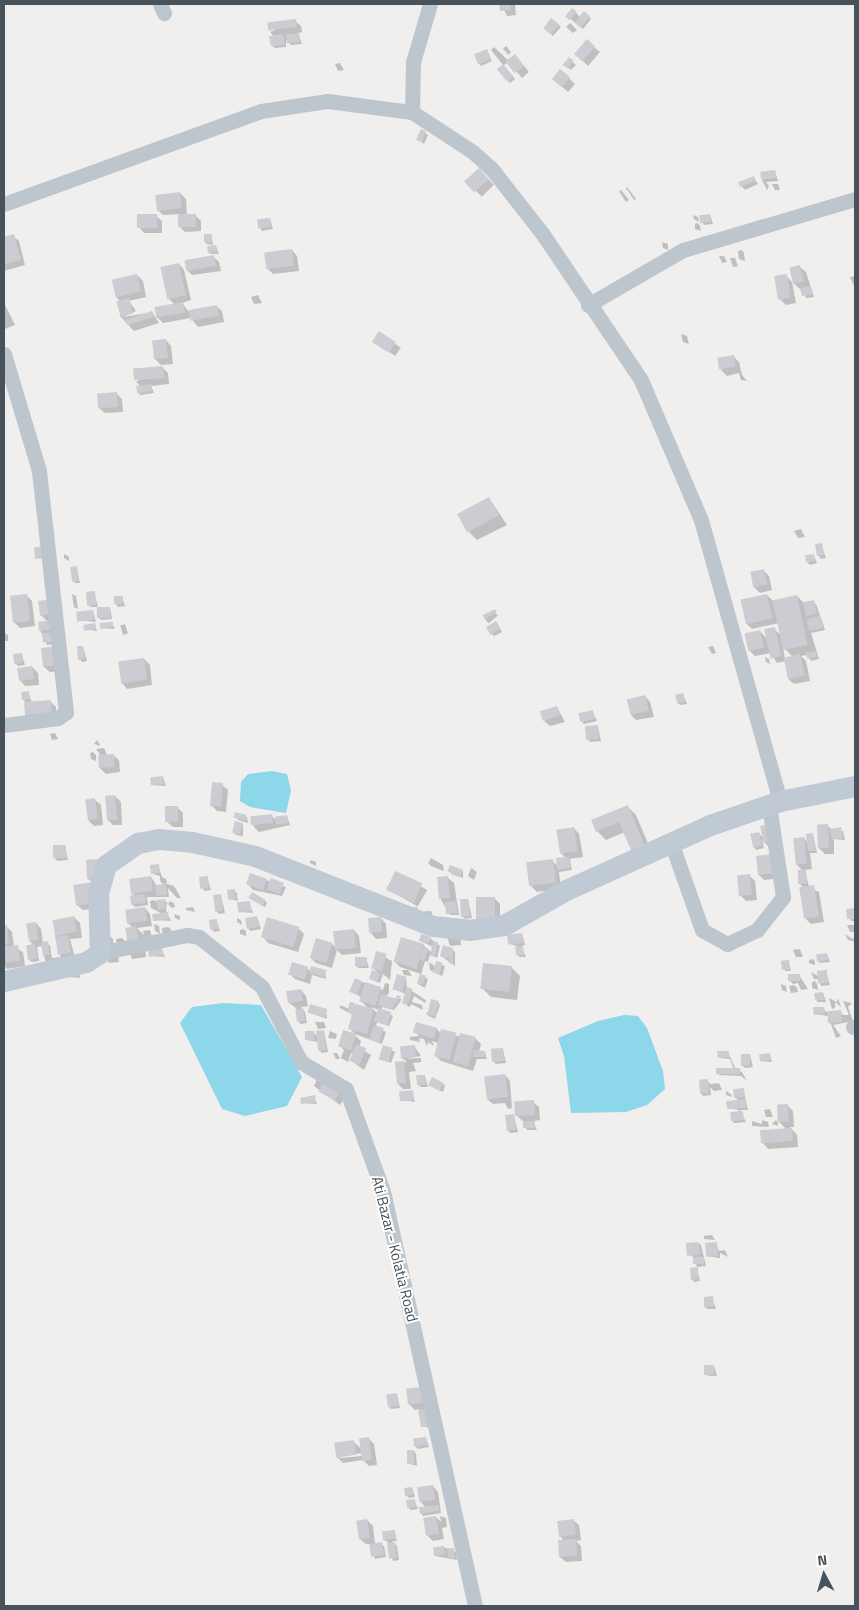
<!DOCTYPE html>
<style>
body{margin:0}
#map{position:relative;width:859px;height:1610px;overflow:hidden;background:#f1eeee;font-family:"Titillium Web",sans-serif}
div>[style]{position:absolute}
.water>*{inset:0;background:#8cd7e9}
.shadow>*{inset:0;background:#0003;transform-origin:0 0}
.building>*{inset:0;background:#cbcdd3;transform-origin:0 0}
.street>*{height:15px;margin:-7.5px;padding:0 7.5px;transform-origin:7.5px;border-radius:7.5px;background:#bdc6cd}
.secondary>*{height:21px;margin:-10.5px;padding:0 10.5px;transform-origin:10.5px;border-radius:10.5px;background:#bfcad4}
span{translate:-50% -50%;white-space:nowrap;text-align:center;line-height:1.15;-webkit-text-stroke:4px #fff;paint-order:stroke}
.street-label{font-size:15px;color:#47525b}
.frame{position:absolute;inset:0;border:5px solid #47525b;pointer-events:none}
.north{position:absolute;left:799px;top:1550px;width:50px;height:50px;-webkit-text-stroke:4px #fff;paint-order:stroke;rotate:354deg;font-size:14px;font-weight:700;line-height:20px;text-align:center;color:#47525b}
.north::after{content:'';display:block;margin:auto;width:18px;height:22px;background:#47525b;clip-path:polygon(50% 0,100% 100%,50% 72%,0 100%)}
</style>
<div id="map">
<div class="water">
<i style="clip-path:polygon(272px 771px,287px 774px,291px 790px,286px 813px,250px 807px,240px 801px,241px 782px,248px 774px)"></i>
<i style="clip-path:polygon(223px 1003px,261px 1005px,302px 1077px,287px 1106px,245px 1116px,222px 1109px,180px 1023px,192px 1007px)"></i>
<i style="clip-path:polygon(624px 1015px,638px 1016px,647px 1028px,663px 1071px,665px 1089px,647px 1105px,626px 1112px,571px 1113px,564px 1056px,558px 1038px,598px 1021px)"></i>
</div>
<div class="shadow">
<i style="clip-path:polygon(501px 4px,515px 4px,516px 15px,507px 16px)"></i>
<i style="clip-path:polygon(573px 9px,580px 17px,584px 13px,591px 19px,583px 29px,567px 16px)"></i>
<i style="left:552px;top:19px;width:12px;height:12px;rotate:42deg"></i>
<i style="clip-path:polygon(295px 21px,301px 26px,302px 32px,298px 33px,302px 44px,291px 45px,286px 40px,286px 47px,275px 48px,272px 46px,275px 37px,270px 32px)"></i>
<i style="clip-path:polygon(570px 23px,577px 30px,573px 33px,566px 27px)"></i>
<i style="left:506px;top:46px;width:8px;height:4px;rotate:50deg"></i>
<i style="clip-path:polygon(494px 47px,509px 61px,520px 61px,529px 72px,522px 78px,508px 62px,503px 66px,515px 79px,510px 83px,498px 69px,503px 65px,491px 50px)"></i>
<i style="clip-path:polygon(594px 47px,600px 52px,588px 66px,581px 59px)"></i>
<i style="clip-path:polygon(487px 51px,492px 61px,481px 66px,479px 63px)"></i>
<i style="clip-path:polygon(569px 59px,576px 65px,571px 70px,564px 65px)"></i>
<i style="clip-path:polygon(340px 63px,344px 70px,338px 71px,335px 64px)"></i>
<i style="clip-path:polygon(560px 70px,575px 84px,568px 92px,559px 84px)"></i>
<i style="clip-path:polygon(421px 130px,428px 135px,424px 144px,417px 139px)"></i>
<i style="left:479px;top:170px;width:21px;height:17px;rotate:45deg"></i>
<i style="clip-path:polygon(775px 171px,778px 181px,766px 182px,769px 186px,767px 190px,762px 180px)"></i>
<i style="clip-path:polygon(753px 177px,758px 184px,745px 190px,740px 184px)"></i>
<i style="clip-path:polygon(772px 184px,778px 184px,780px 190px,775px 190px)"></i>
<i style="clip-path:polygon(627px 187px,636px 199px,634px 200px,626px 188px)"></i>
<i style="clip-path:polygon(621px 190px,629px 200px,626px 202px,619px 191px)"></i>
<i style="clip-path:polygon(180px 193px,186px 199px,187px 216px,195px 215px,201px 221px,201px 231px,185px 232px,179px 226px,179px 214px,163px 215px,158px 210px)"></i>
<i style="clip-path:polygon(693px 215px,698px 217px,699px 222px,694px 219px)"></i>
<i style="clip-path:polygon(710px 215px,713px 224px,704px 225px,702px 222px)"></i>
<i style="clip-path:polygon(156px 216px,162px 221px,162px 233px,144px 233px,139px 227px)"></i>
<i style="clip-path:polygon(270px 219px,273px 229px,262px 231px,260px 228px)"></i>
<i style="clip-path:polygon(698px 223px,700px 226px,701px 231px,695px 229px,695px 224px)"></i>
<i style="clip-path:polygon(211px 235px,213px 245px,207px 244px,205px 242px)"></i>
<i style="clip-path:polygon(13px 236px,19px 241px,25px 265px,4px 271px,4px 238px)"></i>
<i style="clip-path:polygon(662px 242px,668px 244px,668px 250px,663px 248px)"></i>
<i style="clip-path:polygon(216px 246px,219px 254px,211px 254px,208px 252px)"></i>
<i style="clip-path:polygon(292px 250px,297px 256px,299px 271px,273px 274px,268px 269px,266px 253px)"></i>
<i style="clip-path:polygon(742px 250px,744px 253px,745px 261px,739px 259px,738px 251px)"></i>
<i style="clip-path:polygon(719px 256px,724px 256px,727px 262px,722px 263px)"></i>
<i style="clip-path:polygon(214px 257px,219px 262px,221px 271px,192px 275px,187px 270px)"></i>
<i style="clip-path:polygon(730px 258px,735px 258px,738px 266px,733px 267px)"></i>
<i style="clip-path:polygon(179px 264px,184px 270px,191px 300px,182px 303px,189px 312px,216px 306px,222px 311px,224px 322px,198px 327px,191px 318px,163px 323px,157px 317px,175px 305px,169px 299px)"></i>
<i style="clip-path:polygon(800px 267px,806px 272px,814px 297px,806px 298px,802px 289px,800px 289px,792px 282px,796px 303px,786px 305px,780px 299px,786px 276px,794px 284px)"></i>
<i style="clip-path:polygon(137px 275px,143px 281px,146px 297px,129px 301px,136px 311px,123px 317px,152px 312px,159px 323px,134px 331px,120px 316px,121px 302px,116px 297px)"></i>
<i style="clip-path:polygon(855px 276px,855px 286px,854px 286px,850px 277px)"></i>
<i style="clip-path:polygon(258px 295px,262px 303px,254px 304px,251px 297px)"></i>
<i style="clip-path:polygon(4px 303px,15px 325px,5px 329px,4px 328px)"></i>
<i style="left:379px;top:332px;width:27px;height:10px;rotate:36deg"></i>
<i style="clip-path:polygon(681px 334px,687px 336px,689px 344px,683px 342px)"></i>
<i style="clip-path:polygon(166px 340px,171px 346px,173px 364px,161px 365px,155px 359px)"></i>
<i style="clip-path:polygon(733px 356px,739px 362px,742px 375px,747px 381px,741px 380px,739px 373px,727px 376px,721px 370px)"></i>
<i style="clip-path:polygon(162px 367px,168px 373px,169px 384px,151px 386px,154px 393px,140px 395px,138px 392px,141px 387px,136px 382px)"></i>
<i style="clip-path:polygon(117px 394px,122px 399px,123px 412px,105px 413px,99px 408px)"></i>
<i style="clip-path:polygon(489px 498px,507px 525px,477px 540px,468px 531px)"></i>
<i style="clip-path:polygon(801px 529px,805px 537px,798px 538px,794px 531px)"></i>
<i style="clip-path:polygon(821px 544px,826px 558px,821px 559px,819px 556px)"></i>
<i style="clip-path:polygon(64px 554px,69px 557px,69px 561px,64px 558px)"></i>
<i style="clip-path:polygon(814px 556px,817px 563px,810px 565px,808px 563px)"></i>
<i style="clip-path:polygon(76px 567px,80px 583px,76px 583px,73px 581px)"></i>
<i style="clip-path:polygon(763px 570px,769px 576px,772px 590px,760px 593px,754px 587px)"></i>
<i style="clip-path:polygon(94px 592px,98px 607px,91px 607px,88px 605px)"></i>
<i style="clip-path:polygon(72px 594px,76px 596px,78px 609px,74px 607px)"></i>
<i style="clip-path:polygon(evenodd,767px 595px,773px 601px,797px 596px,804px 603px,816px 604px,825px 630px,811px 633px,819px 659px,811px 661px,807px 655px,801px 656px,806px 661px,810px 681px,794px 684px,788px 679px,785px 661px,777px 663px,771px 653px,755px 656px,749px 650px,760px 631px,768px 640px,774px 629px,782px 636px,779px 623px,752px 629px,746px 623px,767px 595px,783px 647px,793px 657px,785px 659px,783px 647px)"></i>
<i style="clip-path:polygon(27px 596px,32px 601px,35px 626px,20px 628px,14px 622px)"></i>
<i style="clip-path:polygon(122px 597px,125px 606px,118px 607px,116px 604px)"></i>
<i style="clip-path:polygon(53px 600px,60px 643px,47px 645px,40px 630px,48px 622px,41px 615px)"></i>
<i style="clip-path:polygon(110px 608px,112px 619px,101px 620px,99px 618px)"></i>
<i style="left:494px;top:611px;width:6px;height:12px;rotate:51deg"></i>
<i style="clip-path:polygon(93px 612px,96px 622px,78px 620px)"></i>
<i style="clip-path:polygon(112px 623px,115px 629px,101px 628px)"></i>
<i style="clip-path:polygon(95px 624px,97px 631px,85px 629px)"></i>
<i style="left:125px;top:624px;width:10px;height:5px;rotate:73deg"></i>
<i style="clip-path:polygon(498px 625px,502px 632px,494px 636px,492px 634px)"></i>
<i style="clip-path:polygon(4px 633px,8px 635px,8px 641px,4px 641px)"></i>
<i style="clip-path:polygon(713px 646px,716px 653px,712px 654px,708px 647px)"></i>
<i style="clip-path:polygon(83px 647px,87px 661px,82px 662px,80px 659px)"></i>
<i style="clip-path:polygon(42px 649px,66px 671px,50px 672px,44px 667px)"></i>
<i style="clip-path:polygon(22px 655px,25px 665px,18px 666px,15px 663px)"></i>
<i style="clip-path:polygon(765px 657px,769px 659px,770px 664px,766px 662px)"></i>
<i style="clip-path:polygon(144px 659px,150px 665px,152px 685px,127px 689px,122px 683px)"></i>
<i style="clip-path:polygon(32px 667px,38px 673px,39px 685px,25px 686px,20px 680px)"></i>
<i style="clip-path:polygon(28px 692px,32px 703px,50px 701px,56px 707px,57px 720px,27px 704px,23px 699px)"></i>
<i style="clip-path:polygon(683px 694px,687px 704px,680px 705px,678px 703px)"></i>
<i style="clip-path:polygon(645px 696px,650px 702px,654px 717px,636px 720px,631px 715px)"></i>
<i style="clip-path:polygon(557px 707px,565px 722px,550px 726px,544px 721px)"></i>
<i style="clip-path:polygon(592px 711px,597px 721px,584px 724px,582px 722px)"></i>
<i style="clip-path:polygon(598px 727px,601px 741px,590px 742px,588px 739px)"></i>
<i style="clip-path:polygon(55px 733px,58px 739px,52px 740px,50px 734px)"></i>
<i style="clip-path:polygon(97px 740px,99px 743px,100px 746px,94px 744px)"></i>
<i style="clip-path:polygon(104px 748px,107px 755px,113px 755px,119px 760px,120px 772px,106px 774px,100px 768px,101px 756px,96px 749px)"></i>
<i style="clip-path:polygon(93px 752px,96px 755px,96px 761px,91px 759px,90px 753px)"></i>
<i style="clip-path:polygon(163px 777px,166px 786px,152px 785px)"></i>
<i style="clip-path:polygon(222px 785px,228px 790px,226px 812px,217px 811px,211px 805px)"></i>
<i style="clip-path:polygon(115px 796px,121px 802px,122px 825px,113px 825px,108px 820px)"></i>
<i style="clip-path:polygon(95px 800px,101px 805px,103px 825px,94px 826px,88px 820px)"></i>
<i style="clip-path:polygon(177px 807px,183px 813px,183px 827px,173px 827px,167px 822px)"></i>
<i style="clip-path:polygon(628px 807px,636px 815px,652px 853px,625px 832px,606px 840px,597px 831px)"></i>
<i style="clip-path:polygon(236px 814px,247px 817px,248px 823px,238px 820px)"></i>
<i style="clip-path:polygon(271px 815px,277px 821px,287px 816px,290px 825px,259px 832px,253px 826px)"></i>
<i style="clip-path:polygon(243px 824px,243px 836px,236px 835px,234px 832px)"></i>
<i style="clip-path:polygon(761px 826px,770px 848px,762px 840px,764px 848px,756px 850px,754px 847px,759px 833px,763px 838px)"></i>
<i style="clip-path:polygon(828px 826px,832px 830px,843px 831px,845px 840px,834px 839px,834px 854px,825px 854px,819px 848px)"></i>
<i style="clip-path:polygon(574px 828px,579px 834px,583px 857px,570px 859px,572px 870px,559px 872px,561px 888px,537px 892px,531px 886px,552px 861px,558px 866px,566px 858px,561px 853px)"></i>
<i style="clip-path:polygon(813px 835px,817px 853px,810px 853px,812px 869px,805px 870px,809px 887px,819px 892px,824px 922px,811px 924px,806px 919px,803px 887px,800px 884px,803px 871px,797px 865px,804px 838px,808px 843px)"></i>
<i style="clip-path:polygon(65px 847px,68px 860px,58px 861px,55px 859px)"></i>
<i style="clip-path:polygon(757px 857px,781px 878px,764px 880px,758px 874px)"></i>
<i style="clip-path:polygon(431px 858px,443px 865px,444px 871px,431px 866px,428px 863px)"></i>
<i style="clip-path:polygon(310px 860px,316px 862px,316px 866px,310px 863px)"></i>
<i style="clip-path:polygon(87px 862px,102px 908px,83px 910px,77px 905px,93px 883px,88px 879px)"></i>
<i style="clip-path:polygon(158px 865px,162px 877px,166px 879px,167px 883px,164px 883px,174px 886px,181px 898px,177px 898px,168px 888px,169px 897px,147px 897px,148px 905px,135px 907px,132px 904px,136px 897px,132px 893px,151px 877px,157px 886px,164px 885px,160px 881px,160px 876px,153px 874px)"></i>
<i style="clip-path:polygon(451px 867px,463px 871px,463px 878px,451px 874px)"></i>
<i style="clip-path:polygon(471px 868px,477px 872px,474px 880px,468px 876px)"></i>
<i style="left:396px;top:872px;width:36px;height:19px;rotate:30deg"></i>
<i style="clip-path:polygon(749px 875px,755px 881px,757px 900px,746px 901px,740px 895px)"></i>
<i style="clip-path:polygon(207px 878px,211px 890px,204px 891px,201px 879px)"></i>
<i style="clip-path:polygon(448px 878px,454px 883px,459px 915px,450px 915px,440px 898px)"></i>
<i style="clip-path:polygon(266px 880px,286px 887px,282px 896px,253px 890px,248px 884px)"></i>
<i style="clip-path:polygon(234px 891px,237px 893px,238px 903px,249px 902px,253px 913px,239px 912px,238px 901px,230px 899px)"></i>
<i style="clip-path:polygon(221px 895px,225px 913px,219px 914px,216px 911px)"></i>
<i style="clip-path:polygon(494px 898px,500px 904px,500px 924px,478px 919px)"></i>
<i style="clip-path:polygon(154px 900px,158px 904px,164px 900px,169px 904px,169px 901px,174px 903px,175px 907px,172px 908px,167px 903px,166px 911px,171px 921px,154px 920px,163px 914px,151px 908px,150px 901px)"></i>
<i style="clip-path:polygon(253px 900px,265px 901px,267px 903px,265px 907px)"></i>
<i style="clip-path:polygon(468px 900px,472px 918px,465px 919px,462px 916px)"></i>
<i style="clip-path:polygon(193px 907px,195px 912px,186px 910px,186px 908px)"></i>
<i style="clip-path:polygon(417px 907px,419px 912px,431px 911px,434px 919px,424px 919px,420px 915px,420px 918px,414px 918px,411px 908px)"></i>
<i style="clip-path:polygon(145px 908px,150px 914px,152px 926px,137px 928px,144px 935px,143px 931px,150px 930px,154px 944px,145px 949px,146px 957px,132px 959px,129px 949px,133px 928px,128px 923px)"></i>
<i style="clip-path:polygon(855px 909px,855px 921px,851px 921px,848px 910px)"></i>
<i style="clip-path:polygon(174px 914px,180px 916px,180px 920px,175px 918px)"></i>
<i style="clip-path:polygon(74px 917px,80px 923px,82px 938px,70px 939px,75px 958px,47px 969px,42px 946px,37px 947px,39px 961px,32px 962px,29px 960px,33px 945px,30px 941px,36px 923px,41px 929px,43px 943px,50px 945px,52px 958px,61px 957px,55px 935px)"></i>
<i style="clip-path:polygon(257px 917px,261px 929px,250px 931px,248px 928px)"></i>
<i style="clip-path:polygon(237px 918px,241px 920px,242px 925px,237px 922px)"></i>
<i style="clip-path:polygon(381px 918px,386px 924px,387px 938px,376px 939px,371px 933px)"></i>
<i style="clip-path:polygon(216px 920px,220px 931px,214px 932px,212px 929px)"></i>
<i style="clip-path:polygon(154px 924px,159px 926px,160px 934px,155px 931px)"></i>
<i style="clip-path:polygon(847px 925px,855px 925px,855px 932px,850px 932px)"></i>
<i style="clip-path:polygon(6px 926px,12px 932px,14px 947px,23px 952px,25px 966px,7px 969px,4px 965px)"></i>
<i style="clip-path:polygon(168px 927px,171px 929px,172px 937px,163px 935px,162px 928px)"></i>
<i style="clip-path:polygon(298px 928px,304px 934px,298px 952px,268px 943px,263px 937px)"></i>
<i style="clip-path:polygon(243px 929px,246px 931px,246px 936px,240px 934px,240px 930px)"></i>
<i style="clip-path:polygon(354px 930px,359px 936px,361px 953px,342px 955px,337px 950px,332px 968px,316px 963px,311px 958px,332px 944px,336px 948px)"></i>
<i style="clip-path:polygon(446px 933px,460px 934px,461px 945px,450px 946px)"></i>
<i style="clip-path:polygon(522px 934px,525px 945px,521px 946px,526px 957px,519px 957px,517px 946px,510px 944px)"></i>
<i style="clip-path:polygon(845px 934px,853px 939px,855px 935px,855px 942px,848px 940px)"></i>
<i style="clip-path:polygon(111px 937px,113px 939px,114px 949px,103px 938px)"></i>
<i style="clip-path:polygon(122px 938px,125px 941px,117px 947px,116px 939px)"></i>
<i style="clip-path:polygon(430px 938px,440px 946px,437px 958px,430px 954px,428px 962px,432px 964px,436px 967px,443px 965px,445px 967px,442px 976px,430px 970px,429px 962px,425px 961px,421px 975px,428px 979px,425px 988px,418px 984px,421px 974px,400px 967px,395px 962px,423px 945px,431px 952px,433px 947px,420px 941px)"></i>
<i style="clip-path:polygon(161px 948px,165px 957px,150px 956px)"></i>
<i style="clip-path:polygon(452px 949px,455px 952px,455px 966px,441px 956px)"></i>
<i style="clip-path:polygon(800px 949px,803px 957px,796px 957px,793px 950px)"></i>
<i style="clip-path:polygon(105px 953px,118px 954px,119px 962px,109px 963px)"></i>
<i style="clip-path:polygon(377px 953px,392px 961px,390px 980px,383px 974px,380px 983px,370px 979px,378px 973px,372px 967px)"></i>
<i style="clip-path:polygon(827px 954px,830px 962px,820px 963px,818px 961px)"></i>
<i style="clip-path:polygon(366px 958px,369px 968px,359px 968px,356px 966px)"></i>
<i style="clip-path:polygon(813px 959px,815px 962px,815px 965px,809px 963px,809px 960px)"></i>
<i style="clip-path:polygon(788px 961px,791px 971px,786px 971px,783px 969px)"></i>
<i style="clip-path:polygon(511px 967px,520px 976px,517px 1000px,491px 997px,482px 988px)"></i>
<i style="clip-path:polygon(307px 968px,311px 972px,325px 971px,326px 979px,312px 975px,310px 984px,295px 979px,290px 974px)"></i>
<i style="clip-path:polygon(79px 970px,80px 978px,69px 977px)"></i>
<i style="clip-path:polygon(402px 970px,408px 970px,412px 976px,404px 975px)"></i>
<i style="clip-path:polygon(811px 972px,818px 976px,826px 972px,830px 985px,821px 986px,820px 979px,814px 979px)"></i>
<i style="clip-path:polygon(799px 975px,808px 989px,801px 990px,798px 983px,793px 984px,797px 988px,798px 992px,791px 993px,789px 986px,794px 985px,790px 981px)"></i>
<i style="clip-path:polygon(406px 978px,407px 988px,426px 1000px,425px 1003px,414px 996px,412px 1002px,422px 1005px,423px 1010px,411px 1004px,410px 1007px,406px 1005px,406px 994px,394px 989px)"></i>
<i style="clip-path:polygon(815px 981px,817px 984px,818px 990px,812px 988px,812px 982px)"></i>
<i style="clip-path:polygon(evenodd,362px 982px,383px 990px,385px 983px,389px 984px,389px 993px,385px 997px,402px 999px,394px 1010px,382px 1007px,381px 1010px,393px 1016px,389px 1026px,377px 1022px,376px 1027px,386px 1032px,382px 1044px,355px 1034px,349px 1028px,353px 1015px,340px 1008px,340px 1005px,349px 1009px,354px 1005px,369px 1009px,360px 1000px,361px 997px,352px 992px,362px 982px,371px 1007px,379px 1010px,378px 1014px,371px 1007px)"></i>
<i style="clip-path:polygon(781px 984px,786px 986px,787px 992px,782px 990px)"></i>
<i style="clip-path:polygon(301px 990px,306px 996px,308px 1006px,301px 1007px,305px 1012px,307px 1023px,300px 1024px,296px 1008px,288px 1002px)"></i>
<i style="clip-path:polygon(823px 993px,826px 1002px,818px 1002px,816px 1000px)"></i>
<i style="clip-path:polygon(829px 998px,837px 1002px,838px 998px,841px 1007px,835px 1002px,835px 1008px,832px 1009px)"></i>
<i style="clip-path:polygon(843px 1001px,852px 1003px,848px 1007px,853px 1021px,833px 1025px,841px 1036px,836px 1038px,828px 1016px,815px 1014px,823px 1008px,826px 1012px,840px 1011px,843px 1015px,849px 1015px)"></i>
<i style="clip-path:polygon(438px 1002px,440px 1005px,435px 1019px,429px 1016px,426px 1014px)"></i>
<i style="clip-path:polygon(326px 1010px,327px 1019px,308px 1012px)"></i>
<i style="clip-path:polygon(315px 1022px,324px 1022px,326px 1028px,318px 1029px)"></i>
<i style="clip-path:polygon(437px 1029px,441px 1034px,475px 1038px,481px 1044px,479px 1052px,485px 1052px,487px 1059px,477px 1059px,473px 1071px,441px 1061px,435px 1055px,438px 1043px,432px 1041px,434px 1046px,428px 1042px,427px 1047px,424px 1039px,419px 1038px,420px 1042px,410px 1040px,410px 1037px,419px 1036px,415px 1032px)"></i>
<i style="clip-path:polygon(324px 1031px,328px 1052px,321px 1053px,318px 1042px,307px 1040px,313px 1032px,317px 1036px)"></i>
<i style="clip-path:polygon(330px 1031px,337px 1034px,336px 1039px,328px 1038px)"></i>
<i style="clip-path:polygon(355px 1035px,361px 1041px,359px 1047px,371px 1055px,364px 1070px,350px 1060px,353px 1054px,351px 1053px,348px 1062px,341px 1058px,344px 1050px,339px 1045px)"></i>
<i style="clip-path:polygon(384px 1046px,395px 1052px,391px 1063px,380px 1058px)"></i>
<i style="clip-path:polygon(415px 1047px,421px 1056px,405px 1059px,421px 1058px,421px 1062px,413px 1063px,416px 1071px,409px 1072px,411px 1089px,403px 1089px,398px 1084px,396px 1063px,407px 1062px,402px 1058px)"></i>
<i style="clip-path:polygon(503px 1050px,506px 1063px,496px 1064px,494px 1062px)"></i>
<i style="clip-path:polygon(728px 1052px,736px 1070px,742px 1072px,747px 1081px,741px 1076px,717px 1075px,734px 1070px,730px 1059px,719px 1058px)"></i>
<i style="clip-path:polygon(333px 1053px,337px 1053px,340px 1059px,336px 1059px)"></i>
<i style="clip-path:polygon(750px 1055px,753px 1067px,745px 1068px,743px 1066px)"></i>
<i style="clip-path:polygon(770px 1055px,772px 1062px,760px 1061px)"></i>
<i style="clip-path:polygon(505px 1075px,510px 1081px,512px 1108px,508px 1109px,505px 1103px,493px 1104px,487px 1099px)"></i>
<i style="clip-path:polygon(425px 1076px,428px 1087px,421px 1087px,418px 1085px)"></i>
<i style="clip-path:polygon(317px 1079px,345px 1097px,340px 1105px,314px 1086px)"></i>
<i style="clip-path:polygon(707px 1080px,710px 1084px,719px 1083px,722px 1090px,714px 1091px,710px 1087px,711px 1095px,703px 1096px,701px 1093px)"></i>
<i style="clip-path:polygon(443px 1084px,445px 1086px,443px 1092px,429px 1085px)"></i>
<i style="clip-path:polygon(743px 1089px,748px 1110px,740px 1110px,746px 1122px,734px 1123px,732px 1120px,739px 1110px,728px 1108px,739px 1101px,735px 1097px)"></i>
<i style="clip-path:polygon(412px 1091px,415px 1102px,401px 1100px)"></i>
<i style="clip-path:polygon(726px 1091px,731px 1094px,732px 1097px,726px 1095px)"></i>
<i style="clip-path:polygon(314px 1097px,317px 1104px,302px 1103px)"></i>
<i style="clip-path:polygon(533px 1102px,539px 1107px,540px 1120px,533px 1121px,537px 1130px,527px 1130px,524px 1122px,517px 1116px)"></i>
<i style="clip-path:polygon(787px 1105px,793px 1111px,794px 1127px,790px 1127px,797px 1135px,798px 1147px,768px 1149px,763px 1143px,787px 1130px,779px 1122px)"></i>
<i style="clip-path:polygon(770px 1109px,773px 1117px,766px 1117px,764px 1110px)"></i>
<i style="clip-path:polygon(514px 1116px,518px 1132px,511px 1133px,508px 1131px)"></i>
<i style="clip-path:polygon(762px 1120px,768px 1122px,769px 1127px,752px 1126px,752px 1121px,762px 1124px)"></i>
<i style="clip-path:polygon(776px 1120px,778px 1123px,778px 1126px,772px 1124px)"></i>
<i style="clip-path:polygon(712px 1235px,715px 1240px,704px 1239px,704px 1236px)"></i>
<i style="clip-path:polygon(699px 1243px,701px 1245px,706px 1266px,697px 1267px,694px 1257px,689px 1255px)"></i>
<i style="clip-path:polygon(716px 1243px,719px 1251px,725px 1250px,728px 1257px,720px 1253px,720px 1258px,707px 1256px)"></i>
<i style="clip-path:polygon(697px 1269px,700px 1281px,694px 1282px,692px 1279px)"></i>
<i style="clip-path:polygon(712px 1298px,716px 1309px,708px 1309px,705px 1307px)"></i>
<i style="clip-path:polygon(714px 1366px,717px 1376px,709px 1376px,706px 1374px)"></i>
<i style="clip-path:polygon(420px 1388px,430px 1428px,422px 1426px,419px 1409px,415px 1410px,409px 1404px)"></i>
<i style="clip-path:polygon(397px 1394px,400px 1408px,391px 1409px,389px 1406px)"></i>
<i style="clip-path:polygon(evenodd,368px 1438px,374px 1444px,377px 1465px,369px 1466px,363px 1460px,343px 1463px,337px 1457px,353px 1441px,361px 1449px,368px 1438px,362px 1453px,362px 1456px,340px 1458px,340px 1456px,362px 1453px)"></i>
<i style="clip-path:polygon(426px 1438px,429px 1447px,418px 1449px,415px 1446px)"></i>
<i style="clip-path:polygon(414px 1451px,416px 1454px,417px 1466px,410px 1464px)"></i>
<i style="clip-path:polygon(433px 1486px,438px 1492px,441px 1513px,423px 1516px,421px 1513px,426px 1508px,421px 1502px,419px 1488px)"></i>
<i style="clip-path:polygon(412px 1488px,415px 1497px,409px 1498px,406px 1495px)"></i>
<i style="clip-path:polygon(414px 1500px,418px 1509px,411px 1510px,408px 1507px)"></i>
<i style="clip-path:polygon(440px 1516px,446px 1518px,447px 1527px,442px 1528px,444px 1539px,433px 1541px,427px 1535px,436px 1517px,441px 1522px)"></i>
<i style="clip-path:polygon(367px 1520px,373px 1526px,375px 1544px,384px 1546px,386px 1557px,375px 1559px,371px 1544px,366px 1544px,360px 1539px)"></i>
<i style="clip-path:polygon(573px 1520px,579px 1525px,581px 1540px,576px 1541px,581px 1546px,582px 1561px,566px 1562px,560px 1557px,565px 1542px,560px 1536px)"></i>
<i style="clip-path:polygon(394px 1531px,397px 1541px,392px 1541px,397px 1546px,399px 1560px,393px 1561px,388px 1542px,384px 1540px)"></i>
<i style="clip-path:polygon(443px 1547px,456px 1552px,457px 1560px,435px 1556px)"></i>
</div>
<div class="building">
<i style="clip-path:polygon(499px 4px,510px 4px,511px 10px,500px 11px)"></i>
<i style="left:572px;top:8px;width:6px;height:11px;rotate:39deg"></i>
<i style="left:584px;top:11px;width:8px;height:15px;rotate:40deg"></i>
<i style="left:551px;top:18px;width:10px;height:13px;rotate:37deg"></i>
<i style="left:296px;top:19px;width:8px;height:29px;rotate:83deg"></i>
<i style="left:299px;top:33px;width:9px;height:13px;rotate:84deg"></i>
<i style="clip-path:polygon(283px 34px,285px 45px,271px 46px,269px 36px)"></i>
<i style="left:587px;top:39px;width:11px;height:20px;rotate:41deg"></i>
<i style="left:487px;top:49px;width:11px;height:14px;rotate:68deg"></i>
<i style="left:515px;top:54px;width:15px;height:12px;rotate:53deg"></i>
<i style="left:569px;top:57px;width:6px;height:10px;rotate:39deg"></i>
<i style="left:503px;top:64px;width:16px;height:8px;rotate:50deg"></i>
<i style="left:560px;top:69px;width:13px;height:13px;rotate:39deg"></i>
<i style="clip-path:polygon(421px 129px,426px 131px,422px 142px,416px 140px)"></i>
<i style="left:479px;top:168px;width:15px;height:20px;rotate:48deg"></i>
<i style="left:775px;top:170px;width:8px;height:15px;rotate:83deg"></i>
<i style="left:754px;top:176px;width:5px;height:17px;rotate:68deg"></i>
<i style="left:180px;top:192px;width:16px;height:25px;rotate:83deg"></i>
<i style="left:137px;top:214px;width:20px;height:14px"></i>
<i style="left:178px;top:214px;width:18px;height:13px"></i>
<i style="left:710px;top:214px;width:8px;height:11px;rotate:83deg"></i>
<i style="left:270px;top:218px;width:9px;height:13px;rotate:84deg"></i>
<i style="clip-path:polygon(14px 234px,21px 260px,4px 264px,4px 237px)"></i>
<i style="clip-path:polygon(204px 234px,212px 234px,211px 243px,204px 242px)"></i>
<i style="left:216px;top:245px;width:7px;height:9px;rotate:82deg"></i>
<i style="left:292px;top:249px;width:17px;height:28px;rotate:83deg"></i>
<i style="left:214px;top:255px;width:11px;height:30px;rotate:80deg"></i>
<i style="left:179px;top:263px;width:33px;height:19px;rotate:78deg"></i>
<i style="left:800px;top:265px;width:17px;height:11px;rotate:77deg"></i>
<i style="left:137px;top:274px;width:18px;height:26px;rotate:77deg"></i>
<i style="left:787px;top:274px;width:24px;height:13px;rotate:81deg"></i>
<i style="clip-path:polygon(810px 286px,812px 295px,802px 296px,800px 288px)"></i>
<i style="left:129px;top:298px;width:16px;height:13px;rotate:75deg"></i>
<i style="left:183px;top:302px;width:11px;height:29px;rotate:80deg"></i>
<i style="left:217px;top:305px;width:11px;height:29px;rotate:80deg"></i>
<i style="left:152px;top:311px;width:6px;height:28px;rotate:72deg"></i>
<i style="left:379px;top:331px;width:20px;height:13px;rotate:33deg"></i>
<i style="left:166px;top:339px;width:19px;height:14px;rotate:84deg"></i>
<i style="left:734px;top:355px;width:12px;height:17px;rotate:81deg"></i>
<i style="left:163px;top:366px;width:12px;height:30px;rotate:85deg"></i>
<i style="left:151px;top:384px;width:7px;height:15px;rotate:82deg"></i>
<i style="left:117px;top:392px;width:15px;height:20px;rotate:86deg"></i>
<i style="left:489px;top:497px;width:21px;height:36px;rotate:62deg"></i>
<i style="left:822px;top:543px;width:12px;height:7px;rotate:81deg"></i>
<i style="left:47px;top:546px;width:12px;height:13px;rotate:85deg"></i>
<i style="left:814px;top:554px;width:7px;height:9px;rotate:82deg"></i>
<i style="left:77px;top:566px;width:15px;height:7px;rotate:82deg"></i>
<i style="left:764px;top:569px;width:16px;height:14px;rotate:79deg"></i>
<i style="left:95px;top:591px;width:14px;height:9px;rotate:86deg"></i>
<i style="left:27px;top:594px;width:27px;height:17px;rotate:84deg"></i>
<i style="left:767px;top:594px;width:25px;height:27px;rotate:78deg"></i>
<i style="left:797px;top:595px;width:51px;height:25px;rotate:78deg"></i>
<i style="left:123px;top:596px;width:8px;height:9px;rotate:90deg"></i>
<i style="left:53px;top:599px;width:15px;height:15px;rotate:82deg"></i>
<i style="left:814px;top:600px;width:14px;height:11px;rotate:78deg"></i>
<i style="left:97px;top:607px;width:13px;height:11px"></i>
<i style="left:495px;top:609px;width:4px;height:14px;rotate:63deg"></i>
<i style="left:93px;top:610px;width:10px;height:17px;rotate:84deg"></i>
<i style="left:820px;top:616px;width:12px;height:14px;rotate:76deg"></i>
<i style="left:55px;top:620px;width:9px;height:17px;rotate:84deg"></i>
<i style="left:496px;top:621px;width:9px;height:12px;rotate:58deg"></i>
<i style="clip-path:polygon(113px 622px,113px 627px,100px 629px,100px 623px)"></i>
<i style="left:95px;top:623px;width:6px;height:12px;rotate:81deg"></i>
<i style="left:775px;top:627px;width:30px;height:11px;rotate:78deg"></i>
<i style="left:760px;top:630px;width:18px;height:16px;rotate:77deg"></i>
<i style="left:57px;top:632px;width:9px;height:15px;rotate:84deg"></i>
<i style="left:59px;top:646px;width:19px;height:18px;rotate:84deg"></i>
<i style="clip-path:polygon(77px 646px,83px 646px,85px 659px,78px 660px)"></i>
<i style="left:816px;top:651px;width:6px;height:10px;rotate:81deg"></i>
<i style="left:22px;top:653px;width:10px;height:9px;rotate:84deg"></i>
<i style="left:800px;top:654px;width:22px;height:17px;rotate:77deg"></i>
<i style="left:144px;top:658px;width:22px;height:26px;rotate:82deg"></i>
<i style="left:32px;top:666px;width:13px;height:15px;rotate:81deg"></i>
<i style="left:29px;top:691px;width:8px;height:8px;rotate:83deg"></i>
<i style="left:683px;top:693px;width:9px;height:8px;rotate:77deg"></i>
<i style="left:645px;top:695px;width:16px;height:19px;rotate:76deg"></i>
<i style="left:51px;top:700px;width:15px;height:27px;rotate:86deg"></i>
<i style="left:557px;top:706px;width:10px;height:18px;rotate:73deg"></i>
<i style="left:593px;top:710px;width:9px;height:15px;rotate:77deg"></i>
<i style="left:598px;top:725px;width:14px;height:13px;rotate:86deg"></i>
<i style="left:114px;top:754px;width:13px;height:16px;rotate:86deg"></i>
<i style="left:163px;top:776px;width:8px;height:13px;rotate:83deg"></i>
<i style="left:212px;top:782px;width:11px;height:24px;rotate:5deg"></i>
<i style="left:115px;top:795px;width:25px;height:10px;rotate:85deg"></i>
<i style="left:95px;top:798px;width:21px;height:10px;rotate:82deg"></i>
<i style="clip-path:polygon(628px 805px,644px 844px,631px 850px,619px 822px,596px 832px,591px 820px)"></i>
<i style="left:165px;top:806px;width:13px;height:16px"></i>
<i style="left:235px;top:812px;width:12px;height:6px;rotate:14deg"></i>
<i style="left:272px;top:814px;width:9px;height:22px;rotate:84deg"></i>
<i style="left:287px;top:815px;width:8px;height:12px;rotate:83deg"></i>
<i style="left:235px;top:821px;width:8px;height:12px;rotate:14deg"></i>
<i style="left:771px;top:824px;width:17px;height:11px;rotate:80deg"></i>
<i style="left:828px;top:824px;width:24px;height:11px;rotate:88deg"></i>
<i style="left:574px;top:827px;width:24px;height:18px;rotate:81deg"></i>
<i style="left:841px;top:827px;width:11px;height:11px;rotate:80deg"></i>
<i style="left:759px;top:832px;width:14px;height:9px;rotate:78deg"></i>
<i style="clip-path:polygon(813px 833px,816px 851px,808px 851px,806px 834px)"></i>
<i style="left:804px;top:837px;width:27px;height:11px;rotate:84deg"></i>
<i style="left:66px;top:845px;width:13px;height:13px;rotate:90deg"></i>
<i style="left:774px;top:854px;width:19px;height:18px;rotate:84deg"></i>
<i style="clip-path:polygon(569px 857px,571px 868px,557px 870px,556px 858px)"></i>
<i style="left:99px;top:859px;width:19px;height:13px;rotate:87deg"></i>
<i style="left:553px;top:859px;width:24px;height:27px;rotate:83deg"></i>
<i style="left:159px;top:864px;width:9px;height:9px;rotate:84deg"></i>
<i style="left:450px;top:865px;width:14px;height:7px;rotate:21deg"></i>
<i style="clip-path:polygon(806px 869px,807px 884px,798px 884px,798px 870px)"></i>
<i style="left:395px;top:871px;width:30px;height:21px;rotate:24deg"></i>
<i style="left:250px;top:873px;width:18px;height:12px;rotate:19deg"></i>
<i style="left:750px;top:874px;width:21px;height:13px;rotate:85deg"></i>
<i style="left:151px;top:876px;width:15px;height:22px;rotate:82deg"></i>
<i style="left:208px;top:876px;width:12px;height:9px;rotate:85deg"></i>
<i style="left:448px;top:876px;width:22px;height:11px;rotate:85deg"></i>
<i style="left:271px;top:878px;width:14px;height:12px;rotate:21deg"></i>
<i style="left:94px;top:882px;width:21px;height:21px;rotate:82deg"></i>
<i style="left:166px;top:884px;width:11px;height:11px;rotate:85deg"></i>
<i style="left:814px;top:885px;width:32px;height:15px;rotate:81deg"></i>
<i style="left:235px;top:889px;width:10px;height:8px;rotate:84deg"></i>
<i style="left:252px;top:892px;width:16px;height:7px;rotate:30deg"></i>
<i style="left:145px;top:894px;width:9px;height:15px;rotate:84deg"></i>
<i style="left:221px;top:894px;width:17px;height:8px;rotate:83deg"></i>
<i style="left:476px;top:897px;width:19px;height:22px"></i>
<i style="clip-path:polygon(165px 899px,166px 908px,158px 910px,156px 900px)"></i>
<i style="clip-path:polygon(460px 899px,468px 899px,470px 916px,461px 917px)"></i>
<i style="left:250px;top:901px;width:10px;height:13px;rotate:84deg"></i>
<i style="left:456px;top:901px;width:12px;height:11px;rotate:85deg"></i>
<i style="left:145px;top:907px;width:14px;height:20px;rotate:82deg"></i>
<i style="clip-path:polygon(855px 908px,855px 919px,847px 919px,846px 909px)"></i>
<i style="left:168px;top:912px;width:7px;height:16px;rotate:82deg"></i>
<i style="left:74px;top:916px;width:16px;height:22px;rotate:79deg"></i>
<i style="left:257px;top:916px;width:11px;height:12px;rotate:80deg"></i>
<i style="left:267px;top:917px;width:34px;height:21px;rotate:17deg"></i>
<i style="left:381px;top:917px;width:15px;height:13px;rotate:86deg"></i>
<i style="left:217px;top:919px;width:10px;height:8px;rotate:84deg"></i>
<i style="left:36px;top:922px;width:18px;height:10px;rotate:81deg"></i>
<i style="clip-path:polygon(4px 925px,7px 925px,9px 943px,4px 944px)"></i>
<i style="left:136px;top:926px;width:17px;height:11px;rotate:80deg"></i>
<i style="left:354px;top:929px;width:19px;height:21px;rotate:84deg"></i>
<i style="left:522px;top:933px;width:10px;height:15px;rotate:84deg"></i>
<i style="left:421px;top:934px;width:10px;height:7px;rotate:17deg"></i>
<i style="left:68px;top:935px;width:18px;height:13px;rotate:81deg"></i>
<i style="left:401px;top:937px;width:24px;height:26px;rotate:17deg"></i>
<i style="left:316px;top:938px;width:17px;height:21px;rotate:17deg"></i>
<i style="left:48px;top:941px;width:14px;height:7px;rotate:82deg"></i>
<i style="left:433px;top:941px;width:5px;height:15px;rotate:11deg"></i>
<i style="left:35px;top:944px;width:15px;height:9px;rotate:82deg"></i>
<i style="left:18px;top:945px;width:16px;height:14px;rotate:83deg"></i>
<i style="clip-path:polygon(443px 945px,453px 948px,453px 964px,449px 963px,450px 959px,440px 956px)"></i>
<i style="left:523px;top:946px;width:9px;height:8px;rotate:84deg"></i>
<i style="left:162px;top:947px;width:8px;height:14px;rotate:83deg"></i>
<i style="left:424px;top:947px;width:5px;height:13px;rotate:22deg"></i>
<i style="left:376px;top:951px;width:11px;height:18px;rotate:15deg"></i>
<i style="left:827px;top:953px;width:7px;height:11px;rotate:82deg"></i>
<i style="left:355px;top:957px;width:12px;height:9px"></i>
<i style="left:789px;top:960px;width:9px;height:8px;rotate:84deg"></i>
<i style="left:436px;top:961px;width:7px;height:12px;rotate:16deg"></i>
<i style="left:292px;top:962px;width:17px;height:13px;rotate:17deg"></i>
<i style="left:483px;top:963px;width:29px;height:26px;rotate:6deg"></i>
<i style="left:311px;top:966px;width:16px;height:7px;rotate:15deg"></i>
<i style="left:372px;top:970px;width:9px;height:9px;rotate:21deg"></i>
<i style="left:827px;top:970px;width:13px;height:10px;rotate:86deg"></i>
<i style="left:397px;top:974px;width:10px;height:16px;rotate:17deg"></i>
<i style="left:420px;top:974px;width:6px;height:10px;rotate:18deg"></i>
<i style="left:800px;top:974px;width:7px;height:12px;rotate:90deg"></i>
<i style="left:355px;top:978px;width:8px;height:15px;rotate:23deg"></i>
<i style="left:365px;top:982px;width:17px;height:20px;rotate:17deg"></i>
<i style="left:407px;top:987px;width:6px;height:17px;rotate:18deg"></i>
<i style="left:301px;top:989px;width:12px;height:15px;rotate:81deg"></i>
<i style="clip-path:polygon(823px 992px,824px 1000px,815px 1000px,814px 993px)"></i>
<i style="clip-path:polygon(381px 994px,396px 999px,397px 995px,401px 996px,392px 1009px,378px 1005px)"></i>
<i style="left:431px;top:999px;width:8px;height:16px;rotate:14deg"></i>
<i style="clip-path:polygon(350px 1002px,355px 1003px,353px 1011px,356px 1004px,374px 1009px,367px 1034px,348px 1029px,352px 1014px,347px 1012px)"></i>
<i style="left:310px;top:1004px;width:18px;height:9px;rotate:16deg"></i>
<i style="clip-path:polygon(813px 1007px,824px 1007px,825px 1014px,814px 1015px)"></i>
<i style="left:303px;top:1008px;width:13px;height:8px;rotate:81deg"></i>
<i style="left:378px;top:1008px;width:14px;height:14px;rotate:17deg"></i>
<i style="left:841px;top:1010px;width:12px;height:14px;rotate:85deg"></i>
<i style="left:416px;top:1022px;width:22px;height:11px;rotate:16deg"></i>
<i style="left:374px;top:1025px;width:10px;height:15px;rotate:17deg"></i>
<i style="left:441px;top:1029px;width:16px;height:28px;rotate:14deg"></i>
<i style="left:324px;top:1030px;width:20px;height:8px;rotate:84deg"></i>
<i style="left:343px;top:1030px;width:14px;height:17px;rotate:17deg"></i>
<i style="left:314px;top:1031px;width:9px;height:9px;rotate:90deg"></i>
<i style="left:460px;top:1033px;width:16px;height:30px;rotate:14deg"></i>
<i style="left:356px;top:1044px;width:11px;height:18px;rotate:22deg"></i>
<i style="left:383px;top:1045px;width:10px;height:15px;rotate:17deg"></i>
<i style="left:415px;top:1045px;width:12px;height:15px;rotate:85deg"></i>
<i style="left:503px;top:1048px;width:13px;height:12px;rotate:86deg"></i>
<i style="clip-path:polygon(473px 1050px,485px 1051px,485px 1057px,473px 1057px)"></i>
<i style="clip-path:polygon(717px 1051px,729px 1051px,729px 1057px,718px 1058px)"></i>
<i style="left:770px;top:1053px;width:7px;height:11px;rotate:82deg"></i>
<i style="left:741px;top:1054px;width:9px;height:12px"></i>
<i style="left:404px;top:1061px;width:22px;height:9px;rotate:85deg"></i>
<i style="left:740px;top:1068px;width:6px;height:24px;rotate:90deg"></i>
<i style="left:505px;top:1074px;width:23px;height:21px;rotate:83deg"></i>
<i style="clip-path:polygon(416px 1075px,425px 1075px,426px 1085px,417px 1085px)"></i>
<i style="left:432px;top:1077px;width:13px;height:9px;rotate:27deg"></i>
<i style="left:708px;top:1079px;width:14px;height:9px;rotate:86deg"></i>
<i style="left:324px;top:1081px;width:19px;height:12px;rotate:28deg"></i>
<i style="left:744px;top:1088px;width:9px;height:11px;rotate:84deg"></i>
<i style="left:413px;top:1090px;width:10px;height:14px;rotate:84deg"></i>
<i style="clip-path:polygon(315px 1095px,316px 1102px,301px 1104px,300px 1098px)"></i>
<i style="clip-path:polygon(746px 1099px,746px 1108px,727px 1109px,726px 1101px)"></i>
<i style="left:534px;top:1100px;width:15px;height:20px;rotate:86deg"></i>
<i style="left:788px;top:1104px;width:18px;height:11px;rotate:87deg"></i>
<i style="left:743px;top:1111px;width:9px;height:13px;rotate:84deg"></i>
<i style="left:514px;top:1114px;width:16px;height:9px;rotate:83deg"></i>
<i style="left:523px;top:1121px;width:12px;height:7px"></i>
<i style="left:792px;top:1128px;width:13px;height:32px;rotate:86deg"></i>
<i style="left:699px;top:1242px;width:13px;height:13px;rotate:86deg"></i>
<i style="left:717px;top:1242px;width:14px;height:12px;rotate:86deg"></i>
<i style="left:704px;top:1257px;width:7px;height:11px;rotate:90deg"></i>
<i style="clip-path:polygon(698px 1267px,698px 1279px,691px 1280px,690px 1268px)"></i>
<i style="clip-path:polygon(713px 1296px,714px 1307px,704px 1307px,704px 1297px)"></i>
<i style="left:704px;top:1365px;width:10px;height:10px"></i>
<i style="left:421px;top:1387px;width:16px;height:15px;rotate:83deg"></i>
<i style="left:397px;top:1393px;width:13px;height:11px;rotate:81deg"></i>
<i style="left:426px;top:1409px;width:17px;height:8px;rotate:80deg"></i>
<i style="left:369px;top:1437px;width:23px;height:10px;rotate:83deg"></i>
<i style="left:426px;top:1437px;width:8px;height:13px;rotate:83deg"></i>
<i style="left:354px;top:1440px;width:15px;height:20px;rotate:82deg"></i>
<i style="left:407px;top:1450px;width:7px;height:14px"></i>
<i style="left:433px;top:1485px;width:15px;height:16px;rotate:82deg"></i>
<i style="left:412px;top:1487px;width:8px;height:8px;rotate:83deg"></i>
<i style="left:415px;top:1499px;width:8px;height:9px;rotate:83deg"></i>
<i style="clip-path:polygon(439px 1505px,439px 1511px,420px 1514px,419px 1507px)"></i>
<i style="left:436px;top:1516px;width:18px;height:13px;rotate:81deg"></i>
<i style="left:367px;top:1519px;width:19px;height:11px;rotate:81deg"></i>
<i style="left:574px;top:1519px;width:16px;height:17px;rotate:83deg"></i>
<i style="left:395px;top:1530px;width:9px;height:13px;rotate:84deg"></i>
<i style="left:576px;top:1539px;width:17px;height:18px;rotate:87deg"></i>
<i style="left:382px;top:1542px;width:13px;height:13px;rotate:81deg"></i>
<i style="left:395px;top:1542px;width:16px;height:8px;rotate:83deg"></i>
<i style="left:444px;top:1546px;width:9px;height:11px;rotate:84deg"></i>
<i style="left:454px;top:1548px;width:10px;height:7px;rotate:84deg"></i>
</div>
<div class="street">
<i style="left:160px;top:4px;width:10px;rotate:66deg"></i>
<i style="left:430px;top:4px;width:60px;rotate:106.3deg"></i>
<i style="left:413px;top:62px;width:50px;rotate:91.1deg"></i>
<i style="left:412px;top:112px;width:73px;rotate:33.3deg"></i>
<i style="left:473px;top:152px;width:24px;rotate:42deg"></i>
<i style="left:491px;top:168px;width:83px;rotate:51.9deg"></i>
<i style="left:542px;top:233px;width:177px;rotate:56deg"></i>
<i style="left:641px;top:380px;width:152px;rotate:66.8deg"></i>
<i style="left:701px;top:520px;width:292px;rotate:74.3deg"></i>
<i style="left:4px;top:204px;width:273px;rotate:-19.9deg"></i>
<i style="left:261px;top:111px;width:68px;rotate:-8.5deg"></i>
<i style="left:328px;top:101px;width:85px;rotate:7.5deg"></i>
<i style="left:588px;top:305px;width:110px;rotate:-30.1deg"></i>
<i style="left:683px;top:250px;width:179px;rotate:-16.5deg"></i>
<i style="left:4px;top:354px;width:122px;rotate:73.3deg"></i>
<i style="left:39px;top:471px;width:243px;rotate:83.6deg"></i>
<i style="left:66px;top:712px;width:10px;rotate:143deg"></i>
<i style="left:58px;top:718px;width:54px;rotate:172.6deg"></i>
<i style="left:671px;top:842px;width:93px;rotate:70.6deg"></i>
<i style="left:702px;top:930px;width:29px;rotate:29deg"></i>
<i style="left:727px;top:944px;width:33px;rotate:-25deg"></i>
<i style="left:757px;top:930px;width:42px;rotate:-51.8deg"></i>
<i style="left:783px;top:897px;width:93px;rotate:-98.7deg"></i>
<i style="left:100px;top:953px;width:89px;rotate:-11.7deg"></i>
<i style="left:187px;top:935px;width:12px;rotate:9deg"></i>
<i style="left:199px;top:937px;width:80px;rotate:38.4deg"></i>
<i style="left:262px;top:987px;width:85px;rotate:62.5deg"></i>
<i style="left:301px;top:1062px;width:52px;rotate:31deg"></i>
<i style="left:346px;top:1089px;width:109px;rotate:70.1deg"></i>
<i style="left:383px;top:1191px;width:425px;rotate:77.5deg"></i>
<i style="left:853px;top:1027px;width:2px"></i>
</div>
<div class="secondary">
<i style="left:4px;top:981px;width:84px;rotate:-13deg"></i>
<i style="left:86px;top:962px;width:17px;rotate:-33deg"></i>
<i style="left:100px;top:953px;width:60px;rotate:-91.9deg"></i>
<i style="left:98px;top:893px;width:29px;rotate:-74deg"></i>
<i style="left:106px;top:865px;width:39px;rotate:-35deg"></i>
<i style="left:138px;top:843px;width:21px;rotate:-11deg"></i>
<i style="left:159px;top:839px;width:33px;rotate:5deg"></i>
<i style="left:192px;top:842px;width:65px;rotate:12.5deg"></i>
<i style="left:255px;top:856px;width:191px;rotate:21.5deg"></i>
<i style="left:433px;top:926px;width:36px;rotate:6deg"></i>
<i style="left:469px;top:930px;width:35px;rotate:-8deg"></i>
<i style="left:504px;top:925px;width:71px;rotate:-29.4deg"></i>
<i style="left:566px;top:890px;width:158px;rotate:-24.3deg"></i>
<i style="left:710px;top:825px;width:74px;rotate:-18.9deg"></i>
<i style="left:780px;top:801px;width:76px;rotate:-11.3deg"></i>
</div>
<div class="street-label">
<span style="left:395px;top:1249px;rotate:76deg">Ati Bazar - Kolatia Road</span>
</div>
<div class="frame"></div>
<div class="north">N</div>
</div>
